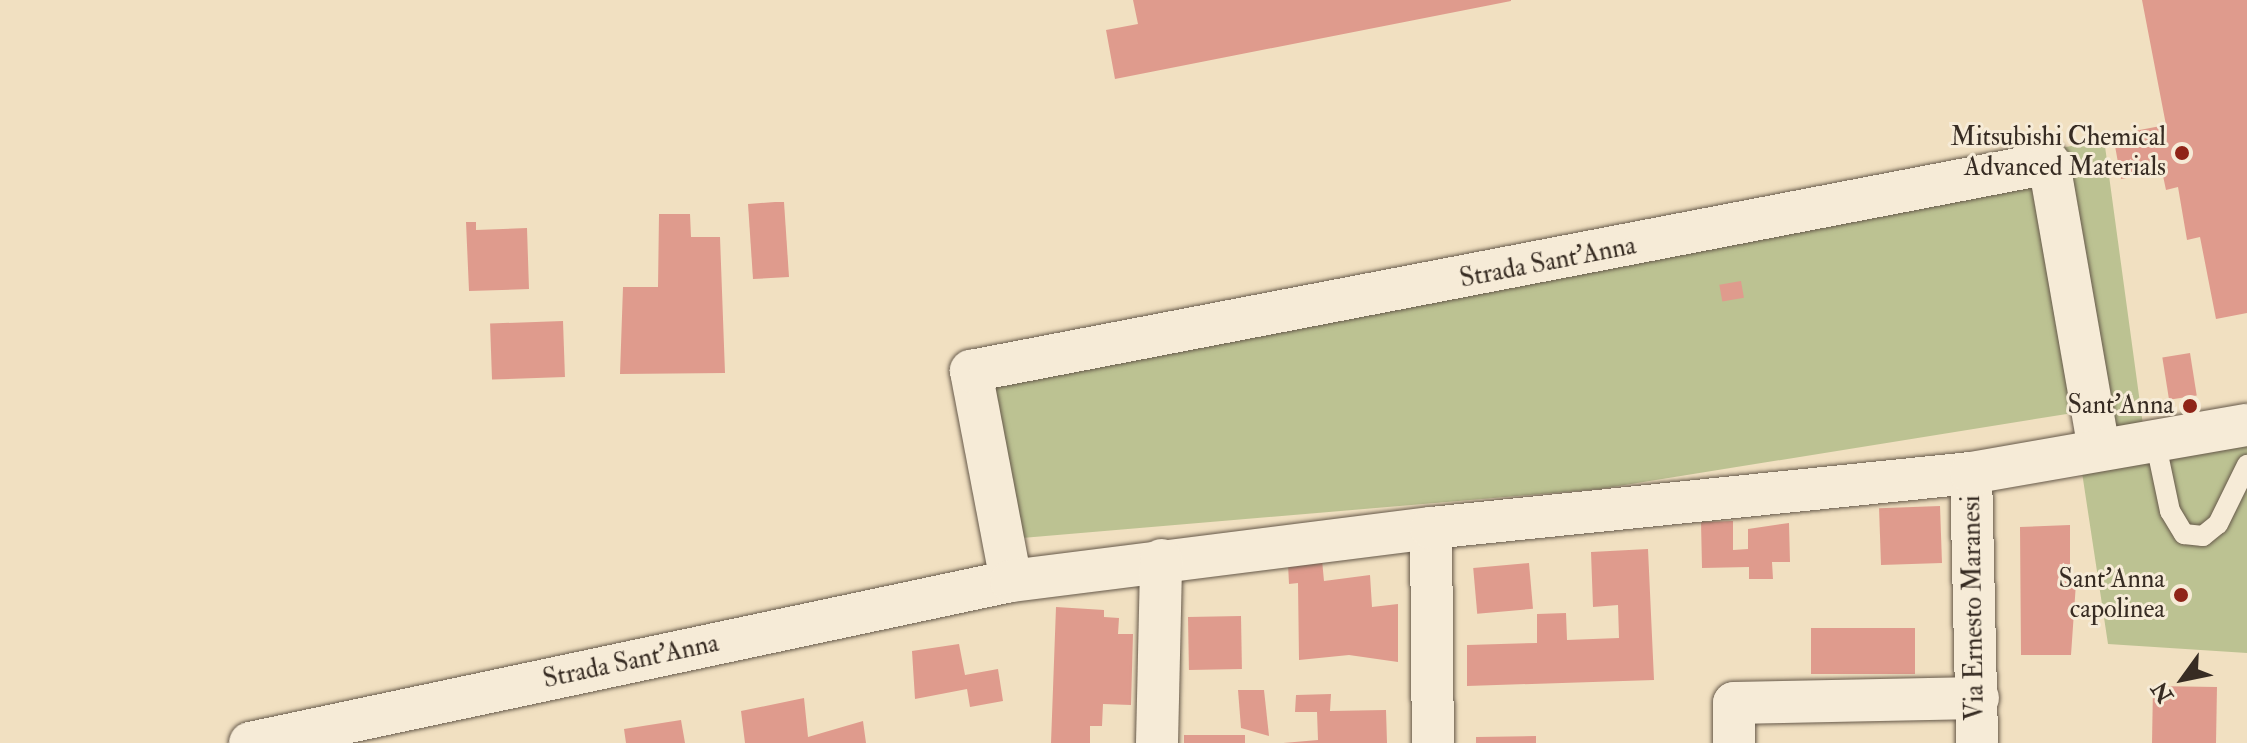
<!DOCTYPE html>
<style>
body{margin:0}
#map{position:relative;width:2247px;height:743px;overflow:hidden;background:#f1e0c1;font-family:"IM FELL Double Pica",serif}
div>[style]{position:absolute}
.green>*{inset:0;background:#bcc292}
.building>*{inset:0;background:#df9b8d;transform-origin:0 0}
.roads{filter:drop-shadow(0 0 2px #66594a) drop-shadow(0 0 2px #66594a)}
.lane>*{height:20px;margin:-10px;padding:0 10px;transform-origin:10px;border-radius:10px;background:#f6ebd7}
.street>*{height:42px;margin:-21px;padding:0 21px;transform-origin:21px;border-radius:21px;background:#f6ebd7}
.dots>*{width:22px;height:22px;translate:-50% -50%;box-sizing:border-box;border:4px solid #f6ebd7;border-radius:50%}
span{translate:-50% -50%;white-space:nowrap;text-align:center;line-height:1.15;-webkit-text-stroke:6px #f6ebd7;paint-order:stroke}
.poi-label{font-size:26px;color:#372c23}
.right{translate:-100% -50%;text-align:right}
.street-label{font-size:26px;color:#372c23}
.north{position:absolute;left:2143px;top:639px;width:80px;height:80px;-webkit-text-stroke:6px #f6ebd7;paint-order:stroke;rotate:237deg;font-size:22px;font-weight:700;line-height:32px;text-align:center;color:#372c23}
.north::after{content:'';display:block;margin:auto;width:28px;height:36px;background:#372c23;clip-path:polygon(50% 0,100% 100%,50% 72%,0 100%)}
</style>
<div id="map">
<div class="green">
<i style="clip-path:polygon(2104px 139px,2143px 425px,2247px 413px,2247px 653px,2108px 644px,2073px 413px,1600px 489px,1022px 538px,981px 358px,1756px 213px)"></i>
</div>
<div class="building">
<i style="clip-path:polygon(1133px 0,1511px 0,1511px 1px,1115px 79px,1106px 30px,1138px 24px)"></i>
<i style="clip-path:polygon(2142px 0,2247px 0,2247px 313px,2216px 319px,2200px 237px,2187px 240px,2178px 187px,2166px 190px,2162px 171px,2121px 179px,2113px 135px,2166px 125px)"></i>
<i style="clip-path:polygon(775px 202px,784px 202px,789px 277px,753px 279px,748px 204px)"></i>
<i style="clip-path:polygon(659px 214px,690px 214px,691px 237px,720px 237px,725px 373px,620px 374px,623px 287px,658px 287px)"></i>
<i style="clip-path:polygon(466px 222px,476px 222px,476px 230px,527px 228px,529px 289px,469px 291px)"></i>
<i style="left:1741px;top:281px;width:17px;height:22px;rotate:80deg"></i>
<i style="left:563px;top:321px;width:56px;height:73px;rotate:88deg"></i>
<i style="left:2190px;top:353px;width:43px;height:28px;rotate:81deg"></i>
<i style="left:1940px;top:506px;width:57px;height:61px;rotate:88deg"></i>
<i style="clip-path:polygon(1733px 521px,1733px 550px,1748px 549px,1748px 529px,1789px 523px,1790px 562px,1772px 562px,1773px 579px,1749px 579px,1749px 567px,1702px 568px,1701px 522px)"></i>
<i style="clip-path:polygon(2070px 525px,2070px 583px,2076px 583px,2071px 655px,2021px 655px,2020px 527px)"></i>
<i style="clip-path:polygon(1648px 549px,1654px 680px,1467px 686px,1467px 645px,1537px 643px,1537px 614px,1566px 613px,1567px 640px,1619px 638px,1618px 605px,1593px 607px,1591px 552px)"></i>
<i style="clip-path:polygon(1322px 560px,1324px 581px,1370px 575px,1372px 607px,1398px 604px,1398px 662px,1349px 655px,1299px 660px,1298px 583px,1289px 584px,1288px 564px)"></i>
<i style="left:1529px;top:563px;width:46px;height:56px;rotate:85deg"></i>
<i style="clip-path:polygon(1056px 607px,1104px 610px,1104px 617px,1119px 618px,1118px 634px,1133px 634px,1131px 705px,1103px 704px,1102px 726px,1090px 726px,1090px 743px,1051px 743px)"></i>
<i style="left:1241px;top:616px;width:53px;height:53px;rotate:89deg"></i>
<i style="left:1811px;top:628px;width:104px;height:46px"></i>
<i style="clip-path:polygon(959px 644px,965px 675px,998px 669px,1003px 701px,970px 707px,967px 689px,915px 699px,912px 651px)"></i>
<i style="left:2153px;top:686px;width:64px;height:57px;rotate:1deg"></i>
<i style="clip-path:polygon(1238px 690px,1264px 690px,1269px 736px,1241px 728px)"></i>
<i style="clip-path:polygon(1331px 694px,1330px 711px,1386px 710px,1387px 743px,1283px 743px,1318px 740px,1317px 712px,1295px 712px,1296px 695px)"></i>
<i style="clip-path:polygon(804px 698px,808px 737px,863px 721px,866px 743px,745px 743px,741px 711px)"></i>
<i style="clip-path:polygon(681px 720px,685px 743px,626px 743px,624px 729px)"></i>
<i style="left:1245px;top:735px;width:8px;height:61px;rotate:90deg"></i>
<i style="clip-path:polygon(1536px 736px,1536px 743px,1476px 743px,1476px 737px)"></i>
</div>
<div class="roads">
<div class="lane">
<i style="left:2155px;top:440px;width:73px;rotate:78.1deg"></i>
<i style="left:2170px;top:511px;width:27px;rotate:59deg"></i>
<i style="left:2184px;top:534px;width:19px;rotate:6deg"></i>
<i style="left:2203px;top:536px;width:19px;rotate:-39deg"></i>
<i style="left:2218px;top:524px;width:66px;rotate:-63.8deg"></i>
</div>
<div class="street">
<i style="left:1971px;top:473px;width:270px;rotate:88.7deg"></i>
<i style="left:1431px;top:528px;width:215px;rotate:89.5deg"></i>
<i style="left:1011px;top:581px;width:214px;rotate:-100.8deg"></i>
<i style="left:971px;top:371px;width:1098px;rotate:-10.92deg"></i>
<i style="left:2049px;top:163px;width:290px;rotate:80.1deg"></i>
<i style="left:250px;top:743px;width:778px;rotate:-12.02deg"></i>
<i style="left:1011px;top:581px;width:423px;rotate:-7.2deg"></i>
<i style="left:1431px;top:528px;width:543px;rotate:-5.82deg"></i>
<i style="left:1971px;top:473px;width:280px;rotate:-9.9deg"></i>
<i style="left:1157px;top:743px;width:183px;rotate:-88.7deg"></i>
<i style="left:1734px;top:743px;width:40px;rotate:-90deg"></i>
<i style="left:1734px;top:703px;width:244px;rotate:-1.2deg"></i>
</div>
</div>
<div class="dots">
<i style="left:2182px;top:153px;background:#8f2418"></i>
<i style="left:2190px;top:406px;background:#8f2418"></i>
<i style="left:2181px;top:595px;background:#8f2418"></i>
</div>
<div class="poi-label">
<span class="right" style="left:2166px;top:153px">Mitsubishi Chemical<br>Advanced Materials</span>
<span class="right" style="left:2174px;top:406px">Sant'Anna</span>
<span class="right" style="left:2165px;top:595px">Sant'Anna<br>capolinea</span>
</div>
<div class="street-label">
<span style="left:1548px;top:263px;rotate:-11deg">Strada Sant'Anna</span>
<span style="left:1974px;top:608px;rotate:-91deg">Via Ernesto Maranesi</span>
<span style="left:631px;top:662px;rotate:-12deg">Strada Sant'Anna</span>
</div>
<div class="north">N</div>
</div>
